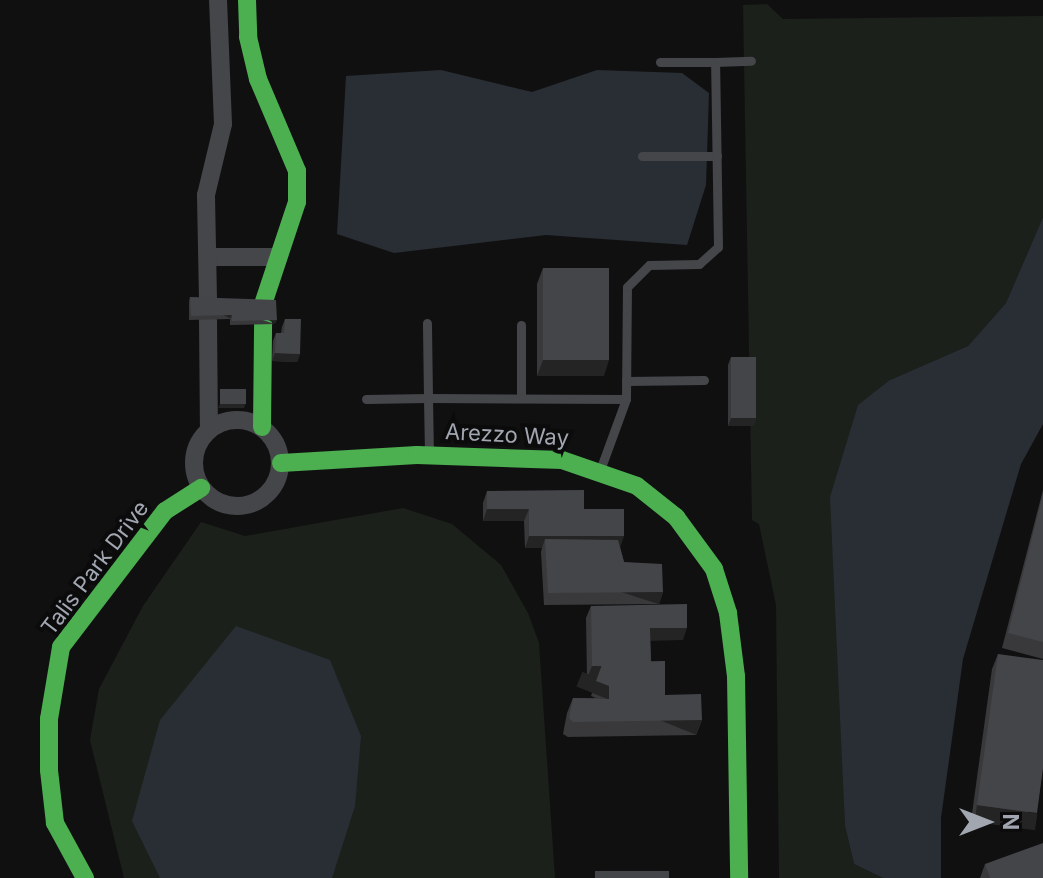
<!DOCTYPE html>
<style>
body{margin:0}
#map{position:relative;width:1043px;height:878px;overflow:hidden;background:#101011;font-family:Inter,sans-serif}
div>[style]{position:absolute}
.green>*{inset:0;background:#1b201b}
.water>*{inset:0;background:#292e34}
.lane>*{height:9px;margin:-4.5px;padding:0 4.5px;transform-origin:4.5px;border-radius:4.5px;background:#444649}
.street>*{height:18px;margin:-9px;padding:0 9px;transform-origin:9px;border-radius:9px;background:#444649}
.street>.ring{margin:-9px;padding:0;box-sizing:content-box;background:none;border:18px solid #444649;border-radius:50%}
.fast>*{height:18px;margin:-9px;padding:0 9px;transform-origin:9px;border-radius:9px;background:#4caf50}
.wall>*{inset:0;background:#39393c}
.shaded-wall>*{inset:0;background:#242425;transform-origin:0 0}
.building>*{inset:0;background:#444548;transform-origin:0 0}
span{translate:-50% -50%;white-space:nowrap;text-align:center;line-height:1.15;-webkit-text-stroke:8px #0b0b0c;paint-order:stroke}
.street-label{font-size:22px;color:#a2a6b0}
.north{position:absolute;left:947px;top:782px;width:80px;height:80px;-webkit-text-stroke:6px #0b0b0c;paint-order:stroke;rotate:90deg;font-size:22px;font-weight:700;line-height:32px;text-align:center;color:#a2a6b0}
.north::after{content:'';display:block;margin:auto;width:28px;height:36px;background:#a2a6b0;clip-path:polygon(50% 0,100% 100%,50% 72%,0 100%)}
</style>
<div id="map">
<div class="green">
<i style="clip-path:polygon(767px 4px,783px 19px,1043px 16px,1043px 217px,1006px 303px,968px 346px,890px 380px,843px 763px,845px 826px,854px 864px,883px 878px,779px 878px,776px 605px,759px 524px,752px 520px,743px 5px)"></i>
<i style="clip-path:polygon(403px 508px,452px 524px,501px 565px,528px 613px,539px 643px,555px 878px,124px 878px,90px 740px,99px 689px,143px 606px,201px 522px,245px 536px)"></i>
</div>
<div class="water">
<i style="clip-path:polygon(441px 70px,532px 92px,597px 70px,682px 73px,709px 93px,706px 185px,687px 245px,546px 235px,394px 253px,337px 234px,346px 76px)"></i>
<i style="clip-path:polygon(1043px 217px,1043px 424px,1021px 464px,963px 659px,941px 818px,941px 878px,883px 878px,854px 864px,845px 826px,830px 497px,858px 405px,890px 380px,968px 346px,1006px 303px)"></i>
<i style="clip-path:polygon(236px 626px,330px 660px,361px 736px,355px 806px,332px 878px,160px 878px,132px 821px,160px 720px)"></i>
</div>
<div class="lane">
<i style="left:660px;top:62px;width:55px"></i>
<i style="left:642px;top:156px;width:75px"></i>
<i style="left:626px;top:381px;width:78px;rotate:-0.7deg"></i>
<i style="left:521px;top:397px;width:72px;rotate:-90deg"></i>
<i style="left:366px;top:399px;width:62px;rotate:-0.9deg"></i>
<i style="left:428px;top:398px;width:75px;rotate:-90.8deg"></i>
<i style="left:626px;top:399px;width:112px;rotate:-89.5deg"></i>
<i style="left:627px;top:287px;width:31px;rotate:-45deg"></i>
<i style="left:649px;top:265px;width:50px;rotate:-1.1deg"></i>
<i style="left:699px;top:264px;width:25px;rotate:-42deg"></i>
<i style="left:718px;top:247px;width:185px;rotate:-90.9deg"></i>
<i style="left:715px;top:62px;width:36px;rotate:-2deg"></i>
<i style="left:429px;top:455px;width:57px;rotate:-91deg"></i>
<i style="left:428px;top:398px;width:198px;rotate:0.3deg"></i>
<i style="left:626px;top:399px;width:76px;rotate:110.1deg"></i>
</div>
<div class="street">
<i style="left:210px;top:257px;width:68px"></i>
<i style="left:208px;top:300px;width:105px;rotate:-91.1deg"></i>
<i style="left:206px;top:195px;width:73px;rotate:-76.5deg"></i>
<i style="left:223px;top:124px;width:124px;rotate:-92.3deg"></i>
<i style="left:208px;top:320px;width:110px;rotate:89.5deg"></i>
<i class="ring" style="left:194px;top:420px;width:68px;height:68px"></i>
</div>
<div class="fast">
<i style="left:247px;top:0;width:37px;rotate:88deg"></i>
<i style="left:248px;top:37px;width:43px;rotate:76.6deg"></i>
<i style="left:258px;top:79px;width:100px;rotate:67deg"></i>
<i style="left:297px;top:171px;width:31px;rotate:90deg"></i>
<i style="left:297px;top:202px;width:108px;rotate:108.4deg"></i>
<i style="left:262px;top:427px;width:103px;rotate:-89.4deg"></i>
<i style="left:281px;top:463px;width:136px;rotate:-3.4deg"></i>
<i style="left:417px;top:455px;width:145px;rotate:2deg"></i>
<i style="left:562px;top:460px;width:79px;rotate:19.1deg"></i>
<i style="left:637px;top:486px;width:50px;rotate:38.5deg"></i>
<i style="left:676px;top:517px;width:64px;rotate:53.8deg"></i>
<i style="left:714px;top:569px;width:46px;rotate:72.3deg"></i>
<i style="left:728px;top:613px;width:64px;rotate:82.8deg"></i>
<i style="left:736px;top:676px;width:202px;rotate:89.1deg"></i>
<i style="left:85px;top:878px;width:63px;rotate:-118.6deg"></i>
<i style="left:55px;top:823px;width:53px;rotate:-96.5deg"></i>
<i style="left:49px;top:770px;width:51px;rotate:-90deg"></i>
<i style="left:49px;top:719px;width:73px;rotate:-80.5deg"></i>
<i style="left:61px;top:647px;width:171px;rotate:-52.6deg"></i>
<i style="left:165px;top:511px;width:43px;rotate:-32.6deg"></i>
</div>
<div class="wall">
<i style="clip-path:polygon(543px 268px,604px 376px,537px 376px,537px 284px)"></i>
<i style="clip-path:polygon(190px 297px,275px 324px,230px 325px,230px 319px,189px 320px,189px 301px)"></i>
<i style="clip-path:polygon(285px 319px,300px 354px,297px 362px,272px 361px,273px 341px,276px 333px,281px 333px,282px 327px)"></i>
<i style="clip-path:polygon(731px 357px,756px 418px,753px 426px,728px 426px,728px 365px)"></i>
<i style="clip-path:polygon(1043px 490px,1043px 659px,1002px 648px)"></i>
<i style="clip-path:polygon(487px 491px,584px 509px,620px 547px,624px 562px,663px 592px,659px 604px,544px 605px,541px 552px,542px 548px,525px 548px,524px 521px,483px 521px,483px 503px)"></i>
<i style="clip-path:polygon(591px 606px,683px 640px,650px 640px,651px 662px,665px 695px,702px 720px,696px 735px,568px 737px,563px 734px,567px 713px,573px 698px,596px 698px,591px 696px,597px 678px,587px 678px,586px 618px)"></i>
<i style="clip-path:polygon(998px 654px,1031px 829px,971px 821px,992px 669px)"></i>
<i style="clip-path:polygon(985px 864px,1043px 878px,980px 878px)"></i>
</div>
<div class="shaded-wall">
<i style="left:232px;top:315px;width:4px;height:41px;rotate:117deg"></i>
<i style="left:277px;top:320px;width:4px;height:45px;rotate:117deg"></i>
<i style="clip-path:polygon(275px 353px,300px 354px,297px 362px,272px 361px)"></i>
<i style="clip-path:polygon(543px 360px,609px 360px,604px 376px,537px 376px)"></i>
<i style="clip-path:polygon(246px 403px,244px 408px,218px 408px,220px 404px)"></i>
<i style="clip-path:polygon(731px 418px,756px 418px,753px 426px,728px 426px)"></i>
<i style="clip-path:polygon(487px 509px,529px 509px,524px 521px,483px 521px)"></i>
<i style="clip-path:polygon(529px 536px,624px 536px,620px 548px,545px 539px,542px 548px,525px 548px)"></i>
<i style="left:663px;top:592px;width:13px;height:115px;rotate:108deg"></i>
<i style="clip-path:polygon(650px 628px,687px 628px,683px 640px,646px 641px)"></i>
<i style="clip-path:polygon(651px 665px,646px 677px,587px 678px,592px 666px)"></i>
<i style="left:702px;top:720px;width:16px;height:129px;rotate:112deg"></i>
<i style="left:977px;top:805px;width:61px;height:17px;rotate:8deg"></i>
</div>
<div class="building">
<i style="left:543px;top:268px;width:66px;height:92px"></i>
<i style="clip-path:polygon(190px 297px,276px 300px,277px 320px,232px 321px,232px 315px,191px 316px)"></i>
<i style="clip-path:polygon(285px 319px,301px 319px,300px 354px,275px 353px,276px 333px,284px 333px)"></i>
<i style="left:731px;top:357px;width:25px;height:61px"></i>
<i style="left:220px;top:389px;width:26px;height:15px"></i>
<i style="clip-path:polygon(584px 490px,584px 509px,624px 509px,624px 536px,529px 536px,529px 509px,487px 509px,487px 491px)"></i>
<i style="clip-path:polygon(1043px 494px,1043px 642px,1008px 633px)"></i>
<i style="clip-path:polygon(545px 539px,618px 540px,624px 562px,662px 564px,663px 592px,548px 593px)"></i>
<i style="clip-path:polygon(687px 604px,687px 628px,650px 628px,651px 662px,603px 662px,602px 666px,592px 666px,591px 606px)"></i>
<i style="clip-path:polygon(998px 654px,1043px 660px,1043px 768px,1037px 813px,977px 805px)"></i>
<i style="clip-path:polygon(665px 661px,665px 695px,701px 694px,702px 720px,573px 722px,569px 718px,573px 698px,609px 699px,609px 686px,596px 681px,603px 662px)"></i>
<i style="clip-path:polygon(1043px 843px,1043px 878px,990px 878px,985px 864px)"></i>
<i style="left:595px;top:871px;width:74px;height:7px"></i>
</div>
<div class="street-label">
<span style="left:507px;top:435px;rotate:3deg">Arezzo Way</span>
<span style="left:95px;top:568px;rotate:-53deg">Talis Park Drive</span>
</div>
<div class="north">N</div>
</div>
